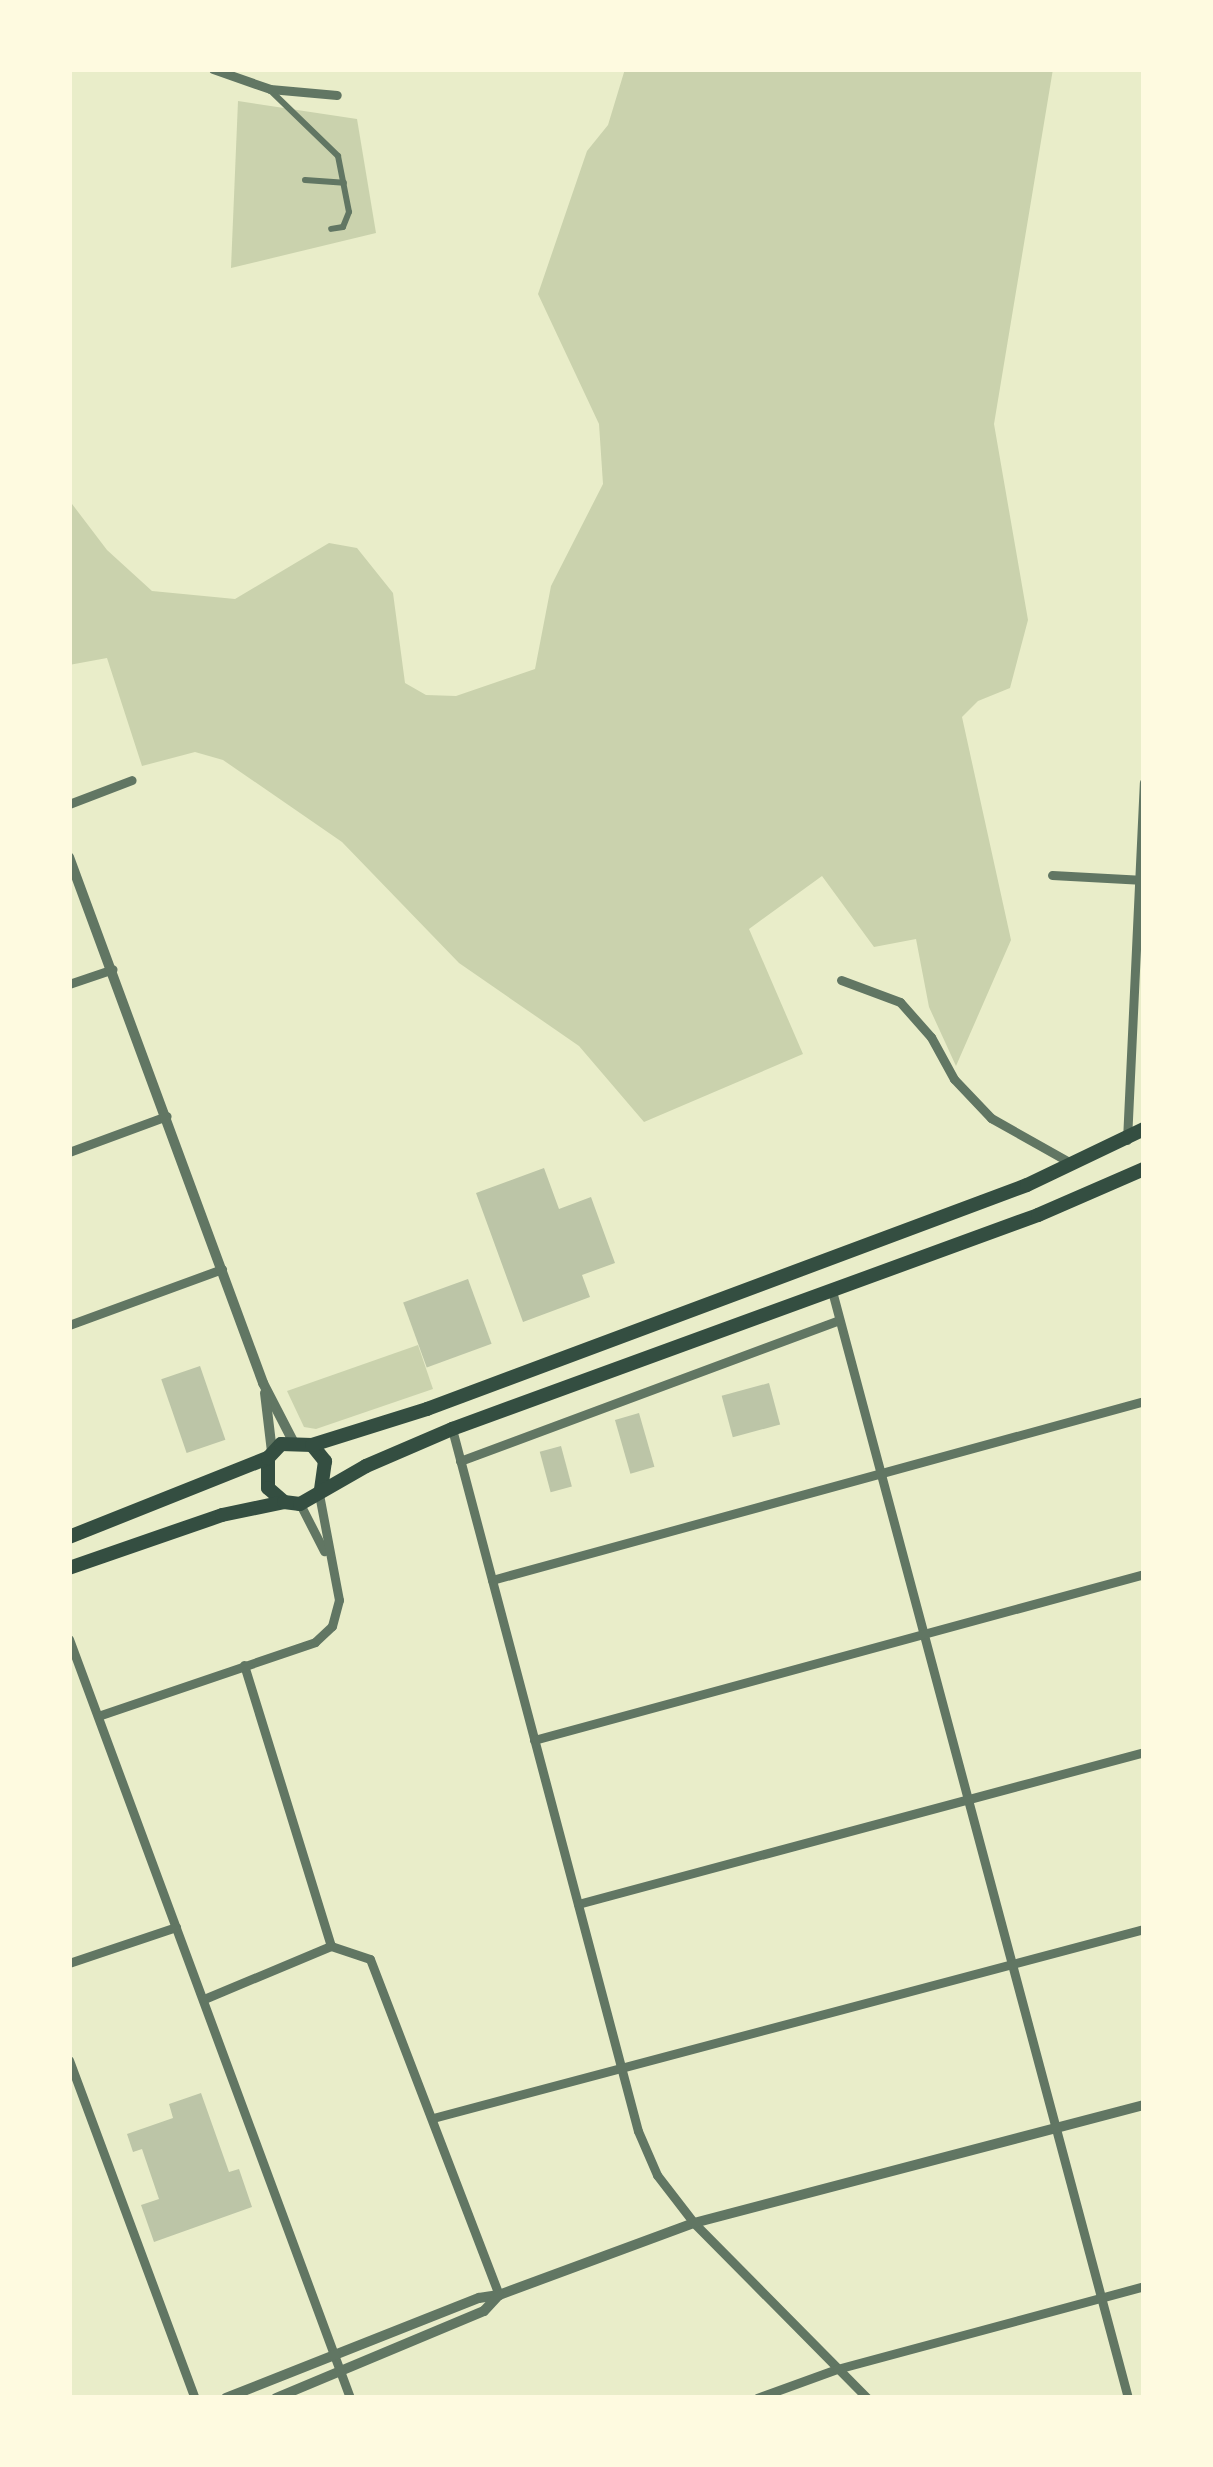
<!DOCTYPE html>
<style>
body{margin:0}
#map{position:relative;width:1213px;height:2467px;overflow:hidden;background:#e9edc9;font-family:Inter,sans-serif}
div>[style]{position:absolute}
.green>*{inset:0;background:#cad2ad}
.building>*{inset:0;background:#bcc5a7;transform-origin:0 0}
.pedestrian>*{height:6px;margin:-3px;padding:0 3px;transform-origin:3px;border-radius:3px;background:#617663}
.minor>*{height:9px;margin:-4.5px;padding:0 4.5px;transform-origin:4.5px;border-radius:4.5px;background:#617663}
.tertiary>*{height:10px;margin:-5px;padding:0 5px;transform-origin:5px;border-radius:5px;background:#617663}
.primary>*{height:14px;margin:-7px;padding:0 7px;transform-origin:7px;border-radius:7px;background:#344e41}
span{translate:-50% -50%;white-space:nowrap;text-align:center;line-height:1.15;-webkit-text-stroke:9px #fefae0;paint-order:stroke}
.frame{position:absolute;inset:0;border:72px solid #fefae0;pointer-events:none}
</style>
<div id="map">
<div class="green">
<i style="clip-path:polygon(625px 69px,1053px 69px,994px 424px,1028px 620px,1010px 688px,978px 701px,962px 717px,1011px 940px,956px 1066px,929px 1007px,916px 939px,874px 947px,822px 876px,749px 929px,803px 1054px,644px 1122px,579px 1046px,459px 963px,342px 842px,223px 760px,195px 752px,142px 766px,107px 658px,69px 665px,69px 500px,107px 550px,152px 591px,235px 599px,329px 543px,357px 548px,393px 593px,405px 683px,426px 695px,456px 696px,535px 669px,551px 586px,603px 484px,599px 424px,538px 294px,587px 151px,608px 125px)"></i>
<i style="clip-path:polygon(238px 101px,357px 119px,376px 233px,231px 268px)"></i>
<i style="clip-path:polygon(418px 1345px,433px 1389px,316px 1429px,304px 1427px,287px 1391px)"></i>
</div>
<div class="building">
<i style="clip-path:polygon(544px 1168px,559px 1209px,591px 1197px,615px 1263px,582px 1275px,590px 1297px,523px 1322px,476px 1193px)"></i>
<i style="left:468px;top:1279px;width:69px;height:69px;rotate:70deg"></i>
<i style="left:200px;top:1366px;width:78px;height:41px;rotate:71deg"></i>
<i style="left:769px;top:1383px;width:43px;height:49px;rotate:75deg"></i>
<i style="left:639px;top:1413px;width:56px;height:25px;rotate:74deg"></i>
<i style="left:561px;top:1446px;width:42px;height:22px;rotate:75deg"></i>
<i style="clip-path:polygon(201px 2093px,229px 2172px,239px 2169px,252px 2207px,154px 2242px,141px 2205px,159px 2199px,142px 2149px,133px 2152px,127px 2134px,173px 2118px,169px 2104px)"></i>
</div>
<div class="pedestrian">
<i style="left:272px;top:92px;width:92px;rotate:44.1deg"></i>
<i style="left:338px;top:156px;width:57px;rotate:78.9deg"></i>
<i style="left:349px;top:212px;width:16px;rotate:112deg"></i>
<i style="left:343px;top:227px;width:12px;rotate:171deg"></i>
<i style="left:305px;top:180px;width:39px;rotate:4deg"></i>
</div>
<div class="minor">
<i style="left:213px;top:69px;width:60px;rotate:19.3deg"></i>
<i style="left:270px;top:89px;width:67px;rotate:5.1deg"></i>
<i style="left:69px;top:804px;width:67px;rotate:-20.9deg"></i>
<i style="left:1052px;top:875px;width:92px;rotate:3.1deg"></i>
<i style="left:841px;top:980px;width:63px;rotate:20.4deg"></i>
<i style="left:900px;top:1002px;width:47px;rotate:48.5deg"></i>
<i style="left:931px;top:1037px;width:48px;rotate:61.3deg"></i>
<i style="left:954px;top:1079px;width:54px;rotate:46.5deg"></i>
<i style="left:991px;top:1118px;width:92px;rotate:29.4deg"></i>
<i style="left:69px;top:984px;width:46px;rotate:-18.8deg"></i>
<i style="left:1127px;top:1140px;width:358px;rotate:-87.3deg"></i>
<i style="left:69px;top:1152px;width:104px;rotate:-20.2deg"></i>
<i style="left:832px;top:1291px;width:1146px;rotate:75.03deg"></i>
<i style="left:69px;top:1325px;width:163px;rotate:-20.1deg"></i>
<i style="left:452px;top:1429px;width:726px;rotate:75.16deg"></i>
<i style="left:638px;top:2131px;width:48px;rotate:66.6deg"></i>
<i style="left:657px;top:2175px;width:61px;rotate:52.4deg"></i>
<i style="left:694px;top:2223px;width:246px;rotate:45.3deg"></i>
<i style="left:460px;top:1461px;width:404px;rotate:-20.4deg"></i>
<i style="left:300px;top:1504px;width:53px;rotate:62.9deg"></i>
<i style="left:492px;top:1580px;width:676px;rotate:-15.35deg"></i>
<i style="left:69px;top:1639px;width:809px;rotate:69.68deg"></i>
<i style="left:244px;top:1665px;width:294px;rotate:72.8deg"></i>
<i style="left:98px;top:1716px;width:229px;rotate:-18.8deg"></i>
<i style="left:315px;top:1642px;width:23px;rotate:-43deg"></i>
<i style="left:332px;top:1626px;width:27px;rotate:-75deg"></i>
<i style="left:339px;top:1600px;width:108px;rotate:-100.7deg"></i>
<i style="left:534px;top:1740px;width:632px;rotate:-15.22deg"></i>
<i style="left:578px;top:1904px;width:586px;rotate:-15.03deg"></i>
<i style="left:331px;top:1946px;width:41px;rotate:18.4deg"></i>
<i style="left:370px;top:1959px;width:360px;rotate:69deg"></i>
<i style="left:69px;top:1963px;width:113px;rotate:-18.6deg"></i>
<i style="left:204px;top:1999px;width:138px;rotate:-22.7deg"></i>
<i style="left:69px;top:2060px;width:361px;rotate:69.6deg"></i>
<i style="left:433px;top:2118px;width:736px;rotate:-14.89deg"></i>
<i style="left:757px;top:2398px;width:85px;rotate:-19.9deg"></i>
<i style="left:837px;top:2369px;width:318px;rotate:-15.1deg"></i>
</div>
<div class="tertiary">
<i style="left:69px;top:857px;width:561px;rotate:69.75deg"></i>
<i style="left:263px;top:1383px;width:65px;rotate:62.7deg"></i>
<i style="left:265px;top:1393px;width:59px;rotate:83.2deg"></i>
<i style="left:226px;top:2398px;width:272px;rotate:-21.6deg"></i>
<i style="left:479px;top:2298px;width:20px;rotate:-9deg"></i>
<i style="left:499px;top:2295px;width:208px;rotate:-20.3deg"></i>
<i style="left:694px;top:2223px;width:465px;rotate:-14.7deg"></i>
<i style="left:276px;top:2398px;width:225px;rotate:-22.7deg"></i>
<i style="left:484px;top:2311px;width:22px;rotate:-47deg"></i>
</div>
<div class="primary">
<i style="left:312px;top:1445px;width:21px;rotate:51deg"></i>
<i style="left:325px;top:1461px;width:29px;rotate:98deg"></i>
<i style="left:268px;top:1458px;width:30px;rotate:90deg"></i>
<i style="left:268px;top:1488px;width:21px;rotate:41deg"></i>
<i style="left:69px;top:1537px;width:214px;rotate:-21.7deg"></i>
<i style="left:268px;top:1458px;width:19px;rotate:-47deg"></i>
<i style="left:281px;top:1444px;width:31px;rotate:2deg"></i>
<i style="left:312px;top:1445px;width:121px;rotate:-17.4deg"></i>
<i style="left:427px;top:1409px;width:640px;rotate:-20.47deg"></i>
<i style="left:1027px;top:1185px;width:130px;rotate:-25.6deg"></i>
<i style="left:69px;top:1568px;width:162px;rotate:-19.1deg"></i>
<i style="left:222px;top:1515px;width:63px;rotate:-11.8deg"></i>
<i style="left:284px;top:1502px;width:16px;rotate:7deg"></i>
<i style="left:300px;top:1504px;width:76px;rotate:-29.9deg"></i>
<i style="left:366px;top:1466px;width:94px;rotate:-23.3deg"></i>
<i style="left:452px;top:1429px;width:624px;rotate:-20.06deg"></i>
<i style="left:1038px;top:1215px;width:116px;rotate:-23.5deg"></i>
</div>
<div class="frame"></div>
</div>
